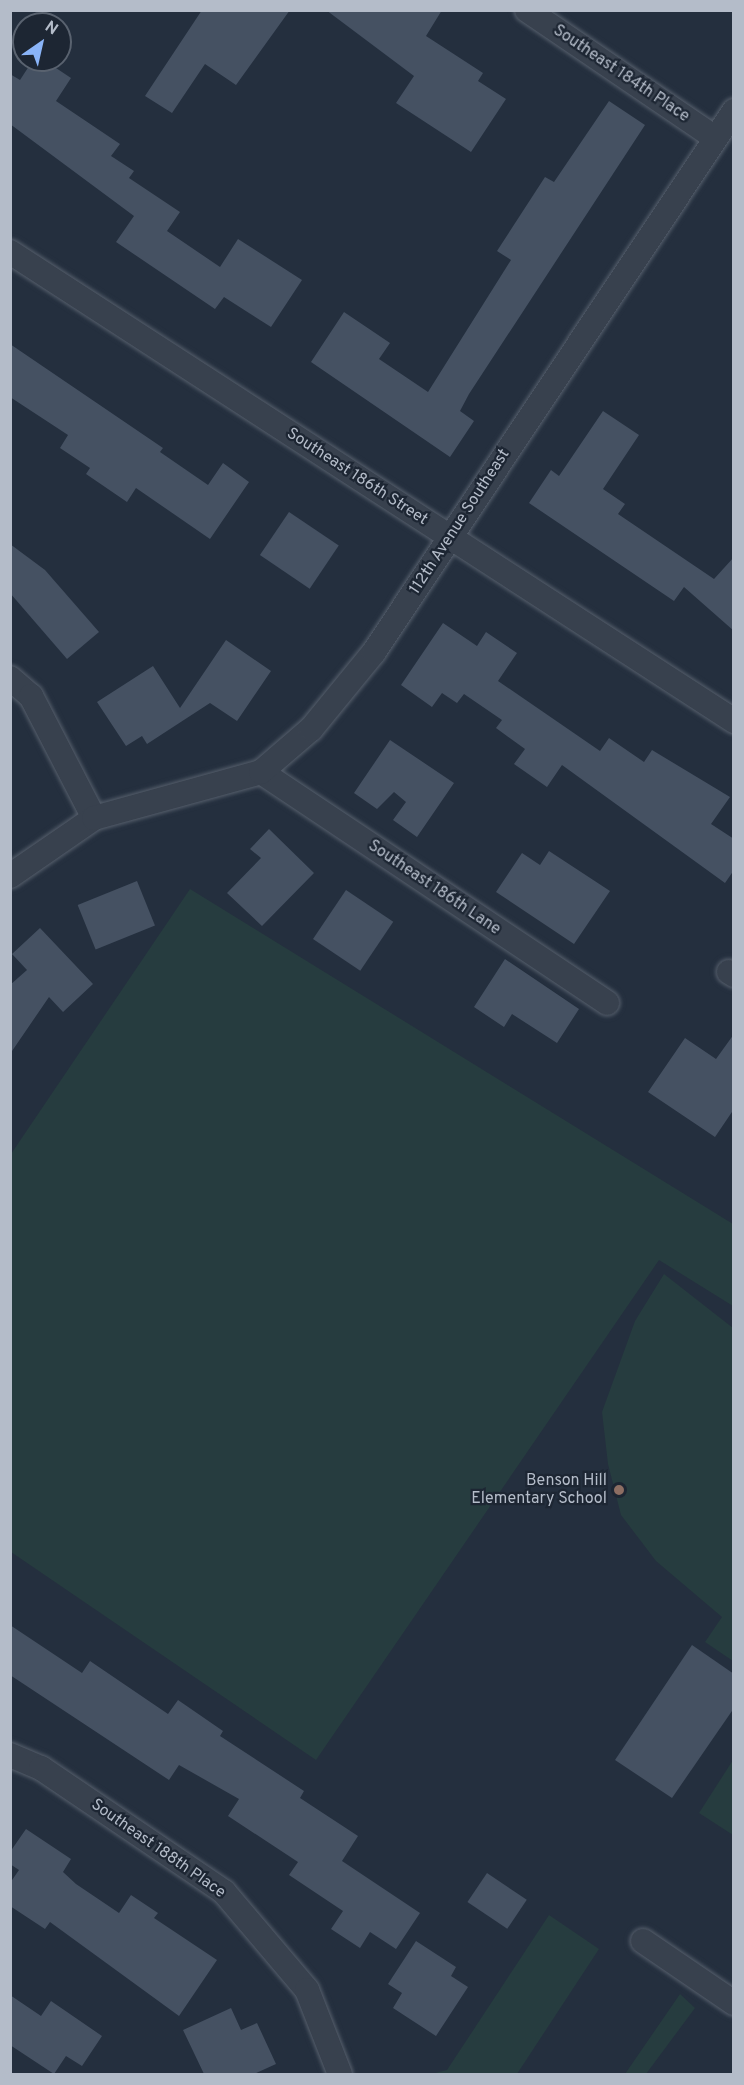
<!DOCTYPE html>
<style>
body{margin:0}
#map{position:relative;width:744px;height:2085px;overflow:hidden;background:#242f3e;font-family:Overpass,sans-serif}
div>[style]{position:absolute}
.green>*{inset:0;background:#263c3f}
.building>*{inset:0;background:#455162;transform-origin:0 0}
.roads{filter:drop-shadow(0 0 2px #565f6c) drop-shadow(0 0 2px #565f6c)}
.street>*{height:24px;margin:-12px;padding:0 12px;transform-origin:12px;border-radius:12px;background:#38414e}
.dots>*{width:16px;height:16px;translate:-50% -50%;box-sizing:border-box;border:3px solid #1d2633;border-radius:50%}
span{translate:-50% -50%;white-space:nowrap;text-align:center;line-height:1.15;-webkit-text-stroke:4.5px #1d2633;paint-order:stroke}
.street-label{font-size:16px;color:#b4bcc9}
.poi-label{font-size:16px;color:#b4bcc9}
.right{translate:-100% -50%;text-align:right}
.frame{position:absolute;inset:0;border:12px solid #b4bcc9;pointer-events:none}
.north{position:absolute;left:12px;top:12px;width:60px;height:60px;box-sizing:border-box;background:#1d2633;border:2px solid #59626f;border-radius:50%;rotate:34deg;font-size:16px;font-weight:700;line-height:24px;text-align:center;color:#b4bcc9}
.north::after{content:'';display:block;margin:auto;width:21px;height:27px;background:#8ab4f8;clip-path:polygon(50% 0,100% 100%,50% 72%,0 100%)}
</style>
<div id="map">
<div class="green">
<i style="clip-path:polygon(190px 889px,733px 1224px,733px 1306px,659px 1260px,316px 1760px,11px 1552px,11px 1154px)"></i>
<i style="clip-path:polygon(664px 1274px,733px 1328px,733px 1661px,705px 1642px,722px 1617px,656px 1561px,621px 1515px,608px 1464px,602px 1412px,635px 1321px)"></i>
<i style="clip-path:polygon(733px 1760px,733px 1835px,699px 1813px)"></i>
<i style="clip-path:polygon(549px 1915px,599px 1949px,517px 2074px,431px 2074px,447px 2070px)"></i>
<i style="clip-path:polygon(680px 1994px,695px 2008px,646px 2074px,625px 2074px)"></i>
</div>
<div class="building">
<i style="clip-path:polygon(202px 10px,290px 10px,236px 85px,205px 64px,172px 113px,145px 96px)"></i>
<i style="clip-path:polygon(326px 10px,442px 10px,426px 36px,483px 73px,478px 81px,506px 99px,471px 152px,396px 103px,414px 76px)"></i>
<i style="clip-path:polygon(33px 60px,44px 60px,71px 78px,56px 101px,120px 144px,111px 156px,134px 171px,129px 178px,180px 212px,167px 231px,220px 267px,238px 239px,302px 280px,271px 327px,224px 297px,215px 309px,116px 242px,134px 216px,10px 124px,10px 74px,20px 80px)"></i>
<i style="clip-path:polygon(609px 101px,645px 125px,469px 394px,460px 411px,474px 421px,450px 457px,311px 362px,344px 312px,390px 343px,379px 359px,428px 392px,511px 260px,497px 251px,545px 177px,554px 182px)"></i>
<i style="clip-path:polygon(10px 344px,163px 448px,160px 452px,208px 485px,223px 463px,249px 482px,210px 539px,136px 488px,127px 502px,86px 474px,90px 468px,60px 448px,68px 435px,10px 397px)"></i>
<i style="clip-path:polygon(603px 411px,639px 435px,603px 489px,625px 504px,618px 514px,714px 579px,734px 557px,734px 631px,684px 587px,674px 601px,529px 503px,551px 470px,559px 476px)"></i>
<i style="left:289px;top:512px;width:60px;height:52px;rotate:34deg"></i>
<i style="clip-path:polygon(10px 544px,45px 570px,99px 632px,67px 659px,10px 593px)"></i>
<i style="clip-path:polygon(443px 623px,477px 646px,486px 632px,517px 653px,498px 681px,600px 751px,609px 738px,644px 762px,652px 750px,730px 797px,711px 824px,734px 839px,734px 870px,725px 883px,562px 765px,547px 787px,514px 764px,525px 749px,496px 728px,502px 720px,464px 694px,457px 703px,442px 693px,432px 707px,401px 685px)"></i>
<i style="clip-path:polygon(226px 640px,271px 671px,237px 721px,210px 703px,147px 744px,142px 736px,126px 746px,97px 702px,153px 666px,180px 708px)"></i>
<i style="clip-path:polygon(390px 740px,454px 783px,417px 837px,393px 820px,406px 802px,394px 792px,377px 809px,354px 793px)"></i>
<i style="clip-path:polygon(269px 829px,314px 873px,262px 926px,227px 893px,261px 858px,250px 849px)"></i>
<i style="clip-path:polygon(549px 851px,610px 891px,574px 944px,496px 892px,522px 853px,540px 865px)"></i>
<i style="left:137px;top:881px;width:48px;height:64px;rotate:68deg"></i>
<i style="left:346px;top:890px;width:57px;height:59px;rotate:34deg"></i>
<i style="clip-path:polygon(40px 928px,93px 984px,63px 1012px,49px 997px,10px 1054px,10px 985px,27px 970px,12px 954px)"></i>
<i style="clip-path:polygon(505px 959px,579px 1009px,557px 1043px,512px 1014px,504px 1027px,474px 1007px)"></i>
<i style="clip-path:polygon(734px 1034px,734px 1109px,715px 1137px,648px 1092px,685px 1038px,716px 1059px)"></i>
<i style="clip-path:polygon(10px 1625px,82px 1673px,90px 1661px,168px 1714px,178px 1700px,223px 1731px,220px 1736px,304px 1791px,300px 1798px,358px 1836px,342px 1861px,420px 1913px,396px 1949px,370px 1932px,360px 1948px,331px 1929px,343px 1911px,289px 1875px,298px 1862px,228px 1816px,239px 1799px,179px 1765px,169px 1780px,10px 1675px)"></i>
<i style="clip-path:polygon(692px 1645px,734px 1674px,734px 1708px,672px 1798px,615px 1760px)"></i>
<i style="clip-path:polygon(26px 1829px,71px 1859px,63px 1872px,76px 1884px,119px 1913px,131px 1895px,158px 1913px,154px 1918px,217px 1960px,179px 2016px,50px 1922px,45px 1929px,10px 1906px,10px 1883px,19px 1870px,10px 1864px,10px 1852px)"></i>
<i style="left:487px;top:1873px;width:48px;height:35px;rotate:34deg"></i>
<i style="clip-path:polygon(416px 1941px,456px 1967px,451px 1976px,468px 1987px,436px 2036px,393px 2008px,402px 1993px,388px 1984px)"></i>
<i style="clip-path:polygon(10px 1995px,41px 2016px,51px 2001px,102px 2036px,82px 2066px,66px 2056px,54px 2074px,10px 2045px)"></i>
<i style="clip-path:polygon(231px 2008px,241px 2030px,257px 2023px,276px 2064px,254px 2074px,204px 2074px,183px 2030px)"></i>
</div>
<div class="roads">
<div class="street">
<i style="left:527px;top:10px;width:227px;rotate:34.2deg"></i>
<i style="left:10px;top:252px;width:863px;rotate:32.93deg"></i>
<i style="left:10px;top:678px;width:28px;rotate:41deg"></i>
<i style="left:31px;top:696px;width:137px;rotate:62.7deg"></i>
<i style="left:261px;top:772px;width:416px;rotate:33.7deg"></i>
<i style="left:10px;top:876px;width:102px;rotate:-34.6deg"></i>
<i style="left:94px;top:818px;width:173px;rotate:-15.4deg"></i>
<i style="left:261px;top:772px;width:66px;rotate:-40.7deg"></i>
<i style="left:311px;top:729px;width:99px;rotate:-50.7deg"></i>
<i style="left:374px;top:652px;width:650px;rotate:-56.36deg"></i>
<i style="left:729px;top:972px;width:6px;rotate:31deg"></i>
<i style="left:10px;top:1755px;width:34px;rotate:23deg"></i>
<i style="left:41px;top:1768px;width:221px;rotate:34.1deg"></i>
<i style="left:224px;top:1892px;width:128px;rotate:49.7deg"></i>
<i style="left:307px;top:1990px;width:90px;rotate:68.6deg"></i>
<i style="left:643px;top:1941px;width:110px;rotate:34.3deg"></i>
</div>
</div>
<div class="dots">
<i style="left:619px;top:1490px;background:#8d6e63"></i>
</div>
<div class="street-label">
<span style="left:621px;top:74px;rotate:34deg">Southeast 184th Place</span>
<span style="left:357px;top:477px;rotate:33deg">Southeast 186th Street</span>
<span style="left:460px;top:522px;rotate:-57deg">112th Avenue Southeast</span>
<span style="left:434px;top:888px;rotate:34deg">Southeast 186th Lane</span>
<span style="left:158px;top:1849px;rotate:35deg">Southeast 188th Place</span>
</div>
<div class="poi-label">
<span class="right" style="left:607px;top:1490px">Benson Hill<br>Elementary School</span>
</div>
<div class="frame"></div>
<div class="north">N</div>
</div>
